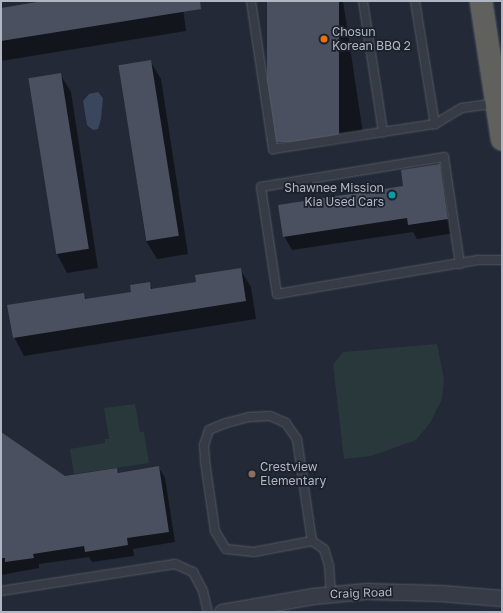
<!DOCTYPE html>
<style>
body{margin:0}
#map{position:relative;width:503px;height:613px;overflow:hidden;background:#232936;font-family:"Golos Text",sans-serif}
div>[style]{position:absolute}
.green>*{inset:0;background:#29393b}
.water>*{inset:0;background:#3a465d}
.shadow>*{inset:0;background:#0007}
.building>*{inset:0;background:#4a505f;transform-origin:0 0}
.roads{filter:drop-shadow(0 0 1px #545964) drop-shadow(0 0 1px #545964)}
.service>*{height:8px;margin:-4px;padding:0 4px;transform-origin:4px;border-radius:4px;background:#373b46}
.minor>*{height:15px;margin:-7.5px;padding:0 7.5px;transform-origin:7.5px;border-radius:7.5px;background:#373b46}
.trunk>*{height:22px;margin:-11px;padding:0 11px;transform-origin:11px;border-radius:11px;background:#60605d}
.dots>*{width:11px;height:11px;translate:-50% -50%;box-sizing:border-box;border:2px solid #1c212b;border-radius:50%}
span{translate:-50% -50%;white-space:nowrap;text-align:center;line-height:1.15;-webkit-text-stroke:3.5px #1c212b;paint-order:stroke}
.poi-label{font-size:12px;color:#b1b6c3}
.left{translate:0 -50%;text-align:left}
.right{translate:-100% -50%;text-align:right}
.street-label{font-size:12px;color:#b1b6c3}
.frame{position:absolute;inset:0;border:2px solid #b1b6c3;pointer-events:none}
</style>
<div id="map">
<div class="green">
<i style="clip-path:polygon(437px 344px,444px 379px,442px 399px,430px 423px,416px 440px,371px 456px,344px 459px,333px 365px,343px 352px)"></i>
<i style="clip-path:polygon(135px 404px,140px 432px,144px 432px,149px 463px,74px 474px,70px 449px,105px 443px,105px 439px,109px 439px,104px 408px)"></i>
</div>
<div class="water">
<i style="clip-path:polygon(98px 92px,103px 98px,101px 119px,98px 129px,93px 130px,87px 125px,83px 101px,89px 94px)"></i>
</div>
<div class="shadow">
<i style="clip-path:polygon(49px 1px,182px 1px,186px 31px,1px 61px,1px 9px)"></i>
<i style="clip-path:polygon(268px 1px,343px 1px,364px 140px,295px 150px,289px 139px)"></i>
<i style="clip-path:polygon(150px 61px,161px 79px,188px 254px,157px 259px,146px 241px,119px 66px)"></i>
<i style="clip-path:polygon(60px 74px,71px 92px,98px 268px,67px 273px,57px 254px)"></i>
<i style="clip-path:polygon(439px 165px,447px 179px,455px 233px,417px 239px,413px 232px,292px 250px,284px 236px,404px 186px)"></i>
<i style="clip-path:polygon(240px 269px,251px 287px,256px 319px,24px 356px,14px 337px,83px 294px,87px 300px,132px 293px,149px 283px,153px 290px,197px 282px)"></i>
<i style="clip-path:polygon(1px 433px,65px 477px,117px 469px,120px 474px,159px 468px,165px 478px,175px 542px,133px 549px,134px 556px,92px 562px,89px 557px,39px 564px,39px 568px,1px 575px)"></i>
</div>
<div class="building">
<i style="clip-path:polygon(43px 1px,200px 1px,201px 9px,1px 41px,1px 8px)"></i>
<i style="left:267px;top:1px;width:72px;height:141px"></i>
<i style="left:151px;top:60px;width:178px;height:33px;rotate:81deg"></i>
<i style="left:61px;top:73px;width:178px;height:33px;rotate:81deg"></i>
<i style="clip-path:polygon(440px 164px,448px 219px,408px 225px,407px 218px,283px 237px,278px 205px,403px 186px,401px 170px)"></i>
<i style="clip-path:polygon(241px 268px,246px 301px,13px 338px,7px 305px,84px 293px,85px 299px,131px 292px,130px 285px,150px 282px,151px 289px,196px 282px,195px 275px)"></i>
<i style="clip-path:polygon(1px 432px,65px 476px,117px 468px,118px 473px,159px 466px,169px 532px,127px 538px,128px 545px,85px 552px,84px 546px,33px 554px,34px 558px,5px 562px,5px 558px,1px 558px)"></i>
</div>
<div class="roads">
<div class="service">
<i style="left:251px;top:1px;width:150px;rotate:81.5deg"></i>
<i style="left:273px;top:149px;width:164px;rotate:-8.8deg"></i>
<i style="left:435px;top:124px;width:31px;rotate:-31deg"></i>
<i style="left:462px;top:108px;width:34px;rotate:-8deg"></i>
<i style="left:363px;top:1px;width:133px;rotate:81.3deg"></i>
<i style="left:415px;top:1px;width:125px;rotate:80.8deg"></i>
<i style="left:460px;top:264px;width:108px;rotate:-98.5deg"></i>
<i style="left:444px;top:157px;width:185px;rotate:170.7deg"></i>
<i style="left:261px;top:187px;width:108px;rotate:81.5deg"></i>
<i style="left:277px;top:294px;width:205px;rotate:-9.6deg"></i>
<i style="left:479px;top:260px;width:23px"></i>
<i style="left:312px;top:541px;width:103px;rotate:-98.4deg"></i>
<i style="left:297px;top:439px;width:19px;rotate:-125deg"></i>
<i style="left:286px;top:423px;width:17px;rotate:-156deg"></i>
<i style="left:270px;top:416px;width:21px;rotate:177deg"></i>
<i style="left:249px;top:417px;width:24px;rotate:165deg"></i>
<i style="left:226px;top:423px;width:18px;rotate:158deg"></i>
<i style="left:209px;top:430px;width:16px;rotate:108deg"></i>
<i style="left:204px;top:445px;width:16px;rotate:86deg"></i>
<i style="left:205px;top:461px;width:71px;rotate:81.9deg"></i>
<i style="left:215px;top:531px;width:21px;rotate:59deg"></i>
<i style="left:226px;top:549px;width:28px;rotate:6deg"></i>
<i style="left:254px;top:552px;width:59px;rotate:-10.7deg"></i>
<i style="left:312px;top:541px;width:14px;rotate:34deg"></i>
<i style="left:324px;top:549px;width:17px;rotate:73deg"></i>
<i style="left:329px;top:565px;width:29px;rotate:86deg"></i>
<i style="left:1px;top:591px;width:176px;rotate:-8.8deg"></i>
<i style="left:175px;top:564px;width:20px;rotate:24deg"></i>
<i style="left:193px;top:572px;width:21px;rotate:62deg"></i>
<i style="left:203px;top:591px;width:22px;rotate:77deg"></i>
</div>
<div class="minor">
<i style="left:222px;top:612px;width:92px;rotate:-10deg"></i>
<i style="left:313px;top:596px;width:53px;rotate:-5.4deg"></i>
<i style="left:366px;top:591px;width:74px;rotate:1.5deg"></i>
<i style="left:440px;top:593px;width:62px;rotate:4.6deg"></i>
</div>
<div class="trunk">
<i style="left:481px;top:1px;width:140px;rotate:81.3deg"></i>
</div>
</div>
<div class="dots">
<i style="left:324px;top:39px;background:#e8710a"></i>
<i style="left:392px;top:195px;background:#0f9aa8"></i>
<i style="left:252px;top:474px;background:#8d6e63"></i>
</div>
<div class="poi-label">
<span class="left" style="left:332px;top:39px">Chosun<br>Korean BBQ 2</span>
<span class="right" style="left:384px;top:195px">Shawnee Mission<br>Kia Used Cars</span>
<span class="left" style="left:260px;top:474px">Crestview<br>Elementary</span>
</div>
<div class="street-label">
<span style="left:361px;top:593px;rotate:-2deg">Craig Road</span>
</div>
<div class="frame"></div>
</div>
